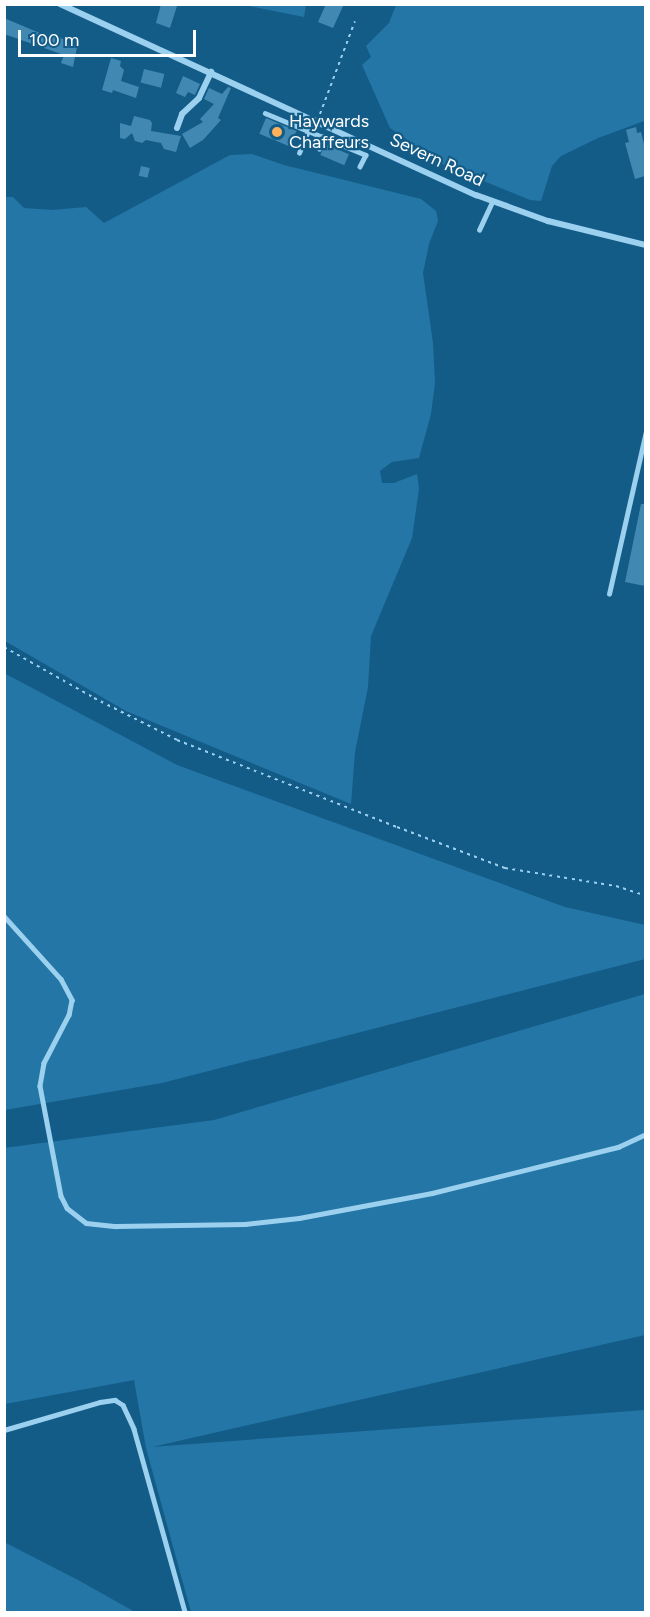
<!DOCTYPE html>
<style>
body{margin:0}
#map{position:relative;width:650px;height:1617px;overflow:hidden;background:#145c88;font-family:Figtree,sans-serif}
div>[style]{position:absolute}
.green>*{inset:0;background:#2476a6}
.building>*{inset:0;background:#4189b3;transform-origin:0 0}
.path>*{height:2px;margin-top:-1px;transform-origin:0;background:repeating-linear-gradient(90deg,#9bd0ef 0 3px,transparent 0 7.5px)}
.service>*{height:4.5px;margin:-2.25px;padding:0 2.25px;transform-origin:2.25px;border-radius:2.25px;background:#9bd0ef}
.minor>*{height:6px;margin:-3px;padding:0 3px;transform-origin:3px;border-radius:3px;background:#9bd0ef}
.dots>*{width:16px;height:16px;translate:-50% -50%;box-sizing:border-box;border:3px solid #145c88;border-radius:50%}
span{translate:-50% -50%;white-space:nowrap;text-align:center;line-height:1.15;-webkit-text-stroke:4.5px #145c88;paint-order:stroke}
.poi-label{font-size:18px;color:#fff}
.left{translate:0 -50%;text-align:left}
.street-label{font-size:18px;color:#fff}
.frame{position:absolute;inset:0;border:6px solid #fff;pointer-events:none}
.scale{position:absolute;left:18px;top:30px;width:178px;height:27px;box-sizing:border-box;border:3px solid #fff;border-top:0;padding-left:8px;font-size:18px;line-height:21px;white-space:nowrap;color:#fff;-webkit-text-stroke:4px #145c88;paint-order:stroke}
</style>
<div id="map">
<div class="green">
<i style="clip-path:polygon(244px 5px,306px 4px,306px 5px,304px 17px)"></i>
<i style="clip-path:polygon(396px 5px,645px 5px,645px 124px,644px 121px,598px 138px,561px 156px,552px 166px,541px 201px,530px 200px,444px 165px,390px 128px,362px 65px,371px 57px,366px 46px,389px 23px)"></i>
<i style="clip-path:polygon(252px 154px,284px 165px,421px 199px,436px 211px,438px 221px,429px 244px,423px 273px,433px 343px,435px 383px,431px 414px,419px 458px,392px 462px,380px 471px,382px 483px,394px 483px,417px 474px,419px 489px,412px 538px,371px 636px,368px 687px,355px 752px,351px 804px,126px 711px,5px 641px,5px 197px,13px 197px,24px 208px,53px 210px,86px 207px,104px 223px,230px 155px)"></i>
<i style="clip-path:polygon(4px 673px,177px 765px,565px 907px,645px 925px,645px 959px,162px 1083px,5px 1110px)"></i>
<i style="clip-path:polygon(645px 994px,645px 1335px,152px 1447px,645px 1410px,645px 1612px,191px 1612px,146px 1448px,134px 1380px,5px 1404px,4px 1148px,214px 1120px)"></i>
<i style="clip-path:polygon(4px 1542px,78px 1580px,135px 1612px,5px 1612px)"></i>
</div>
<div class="building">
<i style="clip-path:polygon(161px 4px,177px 6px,170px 28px,156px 23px)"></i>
<i style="clip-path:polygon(326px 4px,344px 4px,333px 28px,318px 22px)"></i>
<i style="clip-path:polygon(4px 18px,42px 34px,49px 36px,50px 33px,65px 40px,64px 43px,77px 47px,73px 67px,61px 63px,64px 55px,4px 34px)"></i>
<i style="clip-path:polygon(111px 58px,121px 61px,120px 66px,124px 70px,121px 81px,139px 87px,136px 98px,113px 90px,112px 93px,102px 90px)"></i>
<i style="left:144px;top:69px;width:21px;height:14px;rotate:14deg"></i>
<i style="clip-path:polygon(183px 76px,200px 84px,195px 95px,188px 92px,185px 97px,176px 93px)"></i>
<i style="clip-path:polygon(228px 87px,231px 88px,218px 118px,221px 120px,203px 140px,190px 148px,182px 134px,203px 122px,200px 119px,214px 104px,204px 99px,209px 88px,222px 94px)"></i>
<i style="clip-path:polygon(134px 116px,150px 120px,152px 123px,151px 131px,181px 136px,176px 152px,164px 149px,161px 143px,146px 140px,142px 143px,135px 141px,132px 133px,125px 139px,120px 138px,120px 123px,131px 126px)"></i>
<i style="left:266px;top:118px;width:33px;height:17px;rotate:23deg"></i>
<i style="clip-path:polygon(636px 127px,637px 133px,641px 132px,645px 148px,645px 176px,635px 179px,625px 143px,629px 142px,626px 130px)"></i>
<i style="left:325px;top:144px;width:26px;height:12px;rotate:23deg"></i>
<i style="left:141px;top:166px;width:9px;height:10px;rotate:13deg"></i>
<i style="clip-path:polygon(641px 504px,645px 504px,645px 586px,625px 582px)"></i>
</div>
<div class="path">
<i style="left:320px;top:114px;width:99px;rotate:-69.4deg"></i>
<i style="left:4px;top:647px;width:103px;rotate:29.5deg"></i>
<i style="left:94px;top:698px;width:93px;rotate:26.8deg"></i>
<i style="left:177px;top:740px;width:237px;rotate:21.6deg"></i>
<i style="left:397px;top:827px;width:116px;rotate:20.8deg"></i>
<i style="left:505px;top:868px;width:112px;rotate:9.2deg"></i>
<i style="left:616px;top:886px;width:32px;rotate:18deg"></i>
</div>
<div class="service">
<i style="left:265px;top:113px;width:109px;rotate:22.6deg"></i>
<i style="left:366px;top:155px;width:13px;rotate:117deg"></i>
<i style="left:319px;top:149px;width:13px;rotate:-72deg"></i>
<i style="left:299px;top:153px;width:37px;rotate:-68deg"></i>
<i style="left:479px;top:230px;width:31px;rotate:-65deg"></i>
<i style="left:609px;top:594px;width:167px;rotate:-77.2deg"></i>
<i style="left:4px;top:916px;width:85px;rotate:47.9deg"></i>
<i style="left:61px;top:979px;width:24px;rotate:62deg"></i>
<i style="left:72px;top:1000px;width:15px;rotate:101deg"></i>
<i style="left:69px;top:1015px;width:54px;rotate:117.5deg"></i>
<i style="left:44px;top:1063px;width:23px;rotate:100deg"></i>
<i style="left:40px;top:1086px;width:112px;rotate:79.2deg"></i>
<i style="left:61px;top:1196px;width:13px;rotate:63deg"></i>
<i style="left:67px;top:1208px;width:24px;rotate:38deg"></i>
<i style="left:86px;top:1223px;width:30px;rotate:6deg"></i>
<i style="left:116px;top:1226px;width:129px;rotate:-0.9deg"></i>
<i style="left:245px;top:1224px;width:54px;rotate:-6.3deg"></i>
<i style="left:299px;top:1218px;width:135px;rotate:-10.6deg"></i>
<i style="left:432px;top:1193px;width:192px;rotate:-13.9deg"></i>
<i style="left:618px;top:1147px;width:31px;rotate:-25deg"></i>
<i style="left:4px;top:1430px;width:100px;rotate:-16.3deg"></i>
<i style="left:100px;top:1402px;width:15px;rotate:-8deg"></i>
<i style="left:115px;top:1400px;width:9px;rotate:32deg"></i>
<i style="left:123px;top:1405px;width:26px;rotate:65deg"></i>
<i style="left:134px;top:1429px;width:190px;rotate:74.4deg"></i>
</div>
<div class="minor">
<i style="left:60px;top:4px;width:458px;rotate:24.7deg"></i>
<i style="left:476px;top:195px;width:77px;rotate:19.9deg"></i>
<i style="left:548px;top:221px;width:101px;rotate:13.8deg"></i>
<i style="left:177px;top:128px;width:15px;rotate:-70deg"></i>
<i style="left:182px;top:114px;width:23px;rotate:-43deg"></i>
<i style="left:199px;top:98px;width:29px;rotate:-65deg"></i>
</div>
<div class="dots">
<i style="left:277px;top:132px;background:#ffb059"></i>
</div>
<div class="poi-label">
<span class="left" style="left:289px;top:132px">Haywards<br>Chaffeurs</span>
</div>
<div class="street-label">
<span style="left:437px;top:160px;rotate:25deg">Severn Road</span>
</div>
<div class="frame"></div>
<div class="scale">100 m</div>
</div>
